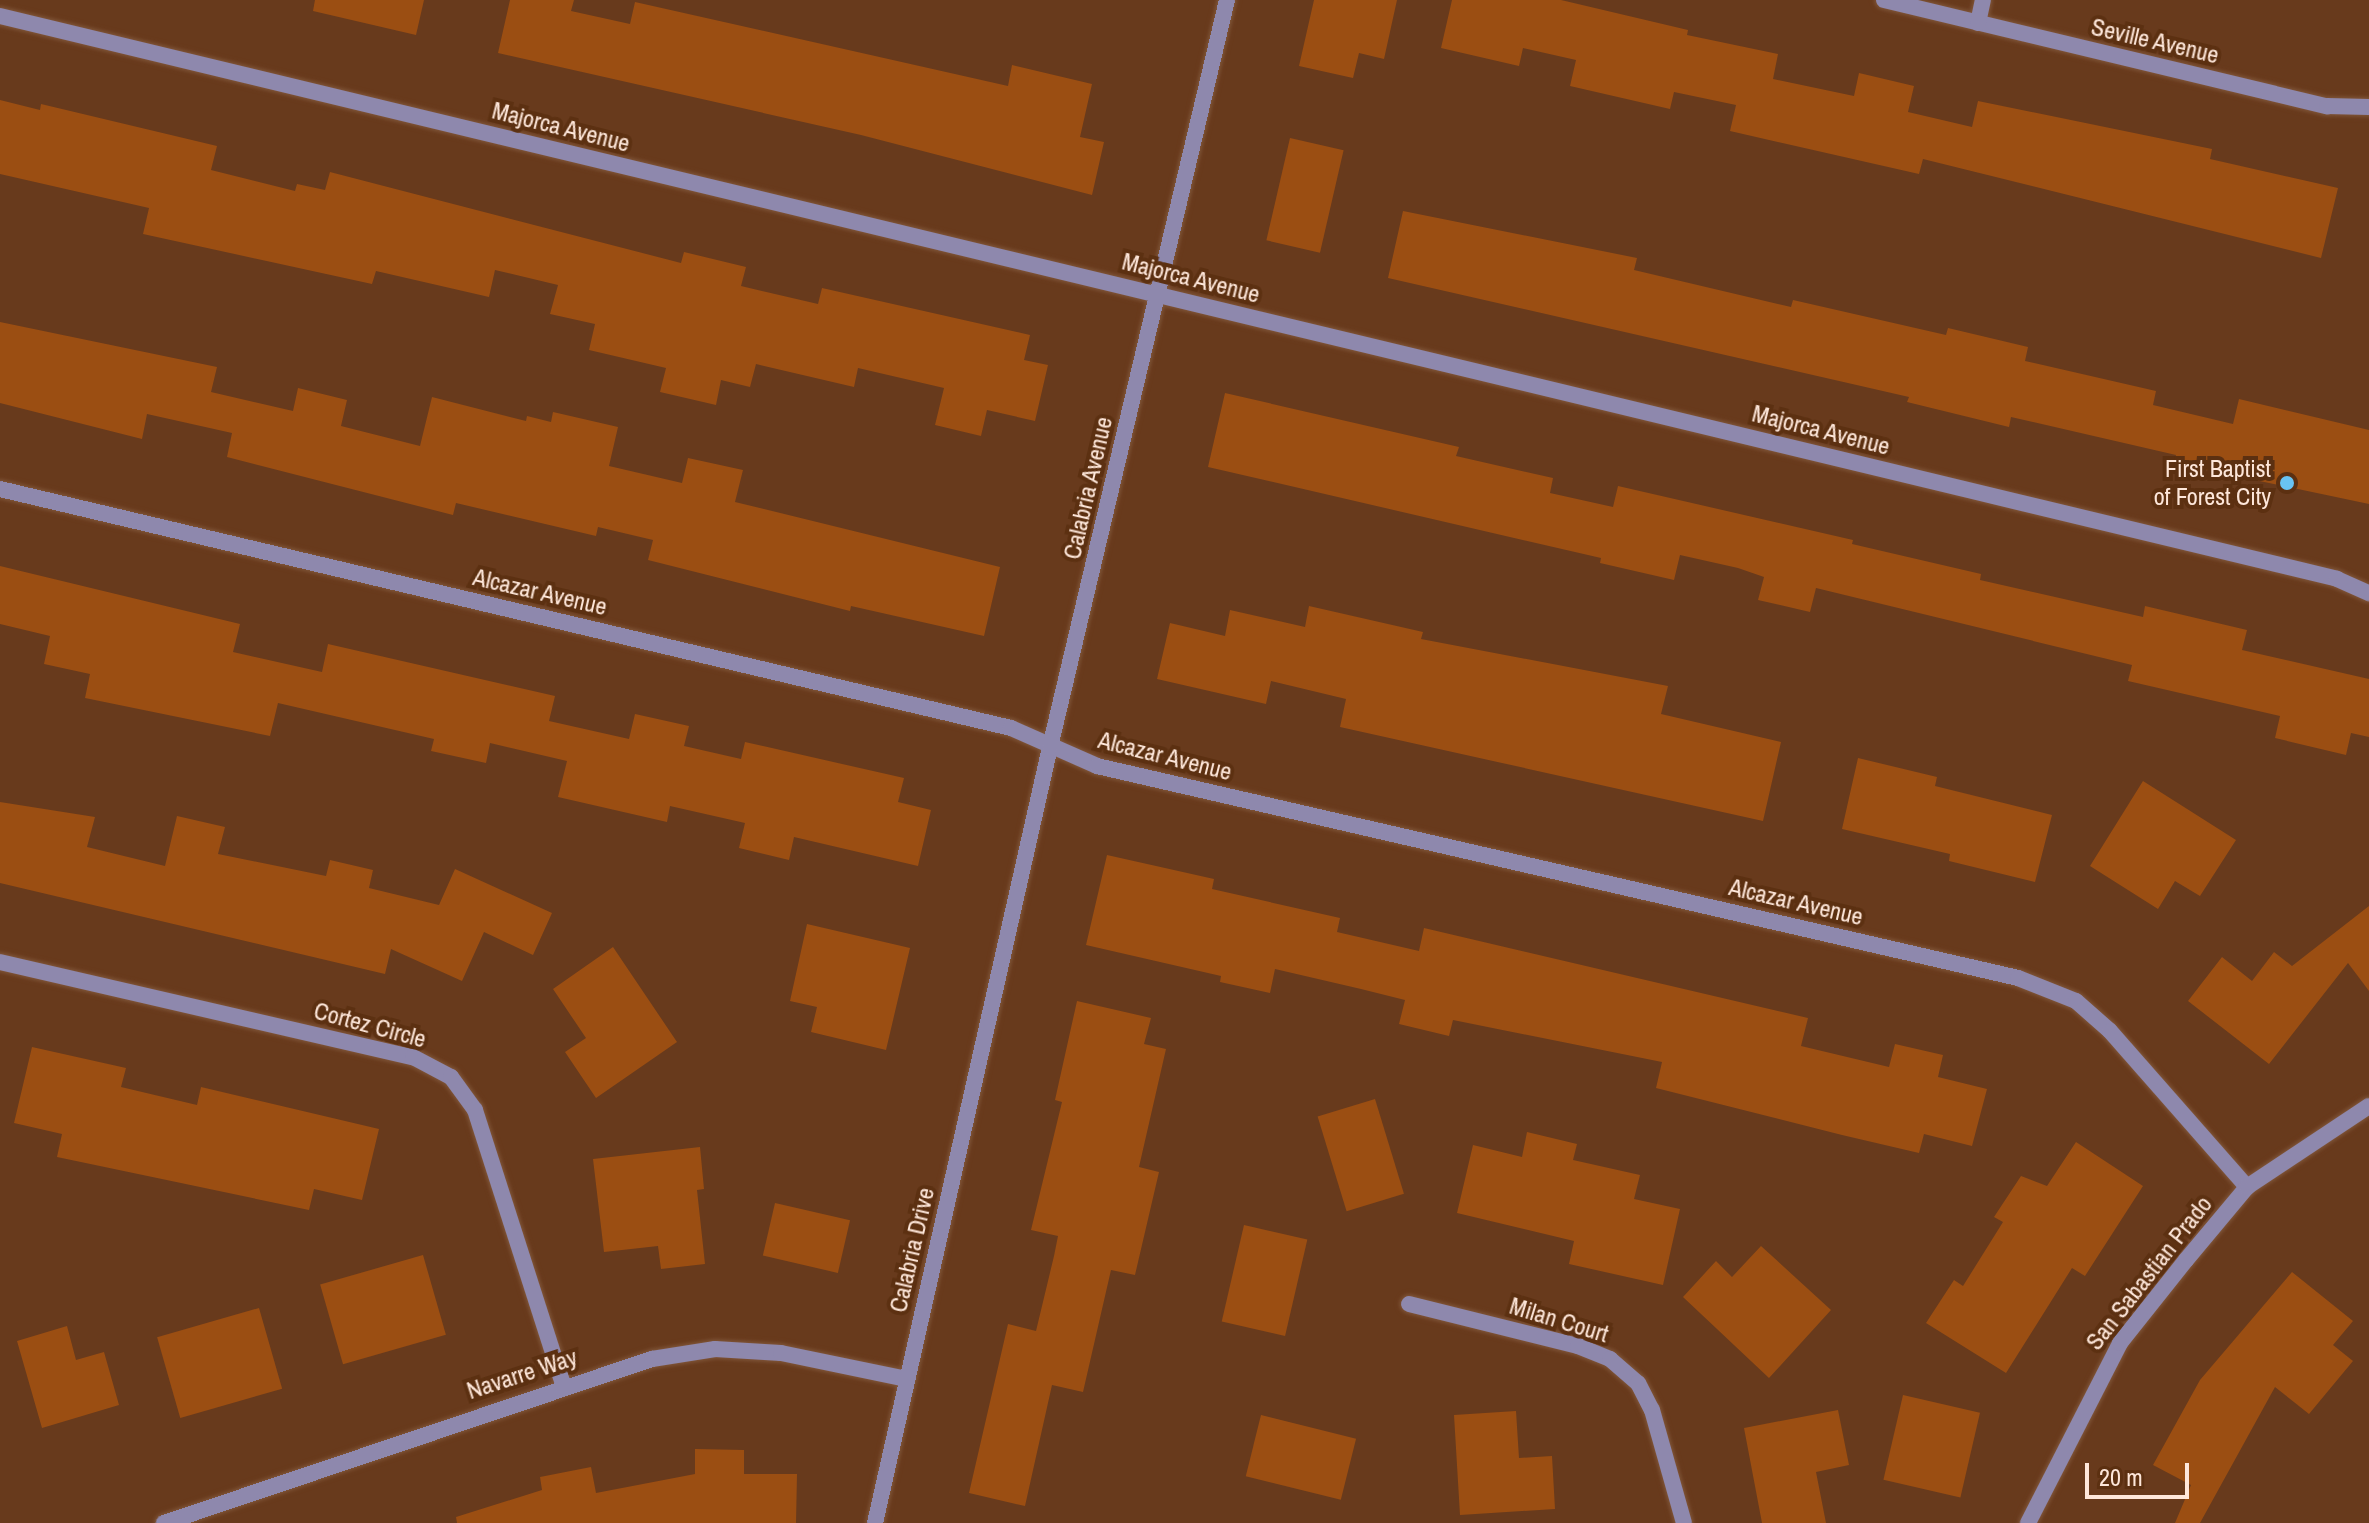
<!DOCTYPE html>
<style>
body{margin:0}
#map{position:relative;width:2369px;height:1523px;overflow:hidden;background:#683a1c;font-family:"Archivo Narrow",sans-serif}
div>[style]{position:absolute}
.building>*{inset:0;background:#9b4e12;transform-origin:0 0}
.roads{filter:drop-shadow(0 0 2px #80563a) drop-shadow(0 0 2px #80563a)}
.minor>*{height:16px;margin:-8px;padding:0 8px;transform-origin:8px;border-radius:8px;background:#8e88ad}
.dots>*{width:22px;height:22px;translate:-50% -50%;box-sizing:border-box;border:4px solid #5c3011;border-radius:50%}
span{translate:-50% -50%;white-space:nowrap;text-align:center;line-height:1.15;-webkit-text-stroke:8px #5c3011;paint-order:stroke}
.street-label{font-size:24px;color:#fee7da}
.poi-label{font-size:24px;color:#fee7da}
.right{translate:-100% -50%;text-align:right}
.scale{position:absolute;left:2085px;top:1463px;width:104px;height:36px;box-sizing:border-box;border:4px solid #fee7da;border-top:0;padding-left:10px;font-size:24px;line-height:28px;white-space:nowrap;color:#fee7da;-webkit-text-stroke:6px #5c3011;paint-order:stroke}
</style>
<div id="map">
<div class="building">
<i style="clip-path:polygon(315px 0,424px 0,416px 35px,313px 11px)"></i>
<i style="clip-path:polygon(510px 0,574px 0,571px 11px,630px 24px,635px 2px,1008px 86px,1012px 65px,1092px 84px,1080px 137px,1104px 142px,1092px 195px,861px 135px,498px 53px)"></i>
<i style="clip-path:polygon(1314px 0,1397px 0,1384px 59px,1359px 53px,1353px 78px,1299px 66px)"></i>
<i style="clip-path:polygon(1452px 0,1561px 0,1688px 30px,1687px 35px,1778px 54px,1773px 79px,1854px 96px,1859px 73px,1914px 86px,1908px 112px,1972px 127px,1978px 101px,2212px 149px,2210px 159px,2338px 188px,2321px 258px,1923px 159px,1919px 174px,1730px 131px,1736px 105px,1674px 92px,1670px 109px,1570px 86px,1576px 60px,1523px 48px,1519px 66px,1441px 48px)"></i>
<i style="clip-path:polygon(0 100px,40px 110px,41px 104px,217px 146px,211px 170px,295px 191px,297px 184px,325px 190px,330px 172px,681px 263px,684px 252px,746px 267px,741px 286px,818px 304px,822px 288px,1030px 335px,1024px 360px,1048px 365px,1035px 421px,987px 410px,981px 436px,935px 425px,944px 388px,858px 368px,854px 387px,756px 364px,750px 387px,721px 380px,716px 405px,660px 392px,666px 368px,589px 350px,595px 324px,550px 314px,558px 285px,495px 270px,489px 297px,376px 271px,372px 284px,143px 234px,149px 208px,0 174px)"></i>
<i style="left:1290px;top:138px;width:55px;height:105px;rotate:13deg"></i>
<i style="clip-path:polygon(1403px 211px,1637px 258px,1634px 270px,1791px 307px,1793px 300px,1946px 335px,1948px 328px,2028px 347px,2025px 361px,2156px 391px,2153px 405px,2233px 424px,2239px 399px,2369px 430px,2369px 504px,2174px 463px,2176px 455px,2011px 417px,2009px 427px,1907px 402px,1909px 397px,1388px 278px)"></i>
<i style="clip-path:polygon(0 322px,217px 367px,211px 392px,293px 411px,298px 388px,347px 400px,341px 426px,420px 446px,432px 397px,526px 421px,527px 416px,551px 422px,553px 412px,618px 427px,609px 466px,682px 483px,688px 458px,743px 470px,735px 502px,1000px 567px,984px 636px,851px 606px,850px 611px,648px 560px,653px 540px,598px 527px,596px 536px,456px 503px,453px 515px,227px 457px,232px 433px,147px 414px,142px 439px,0 403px)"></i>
<i style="clip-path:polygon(1225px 393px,1459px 447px,1456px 456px,1553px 478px,1550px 493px,1613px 507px,1618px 486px,1853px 540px,1852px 544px,1981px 574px,1980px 580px,2143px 617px,2145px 606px,2247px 630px,2242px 650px,2369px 679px,2369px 737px,2351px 733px,2346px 755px,2275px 738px,2280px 716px,2128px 681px,2132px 665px,1816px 588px,1810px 612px,1758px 600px,1764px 577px,1738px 568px,1680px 555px,1674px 580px,1600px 563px,1601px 558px,1208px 467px)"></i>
<i style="clip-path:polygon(0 566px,240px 624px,233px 652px,322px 672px,328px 644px,555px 696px,549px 721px,629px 739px,635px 714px,689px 726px,684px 746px,741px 759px,745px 742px,904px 778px,898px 802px,931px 810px,918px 866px,794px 837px,789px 860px,739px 848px,745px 823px,670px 806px,667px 822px,558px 797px,567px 761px,490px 743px,486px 763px,431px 751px,434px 739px,278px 703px,270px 736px,85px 698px,90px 674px,44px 664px,50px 636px,0 624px)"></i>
<i style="clip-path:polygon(1309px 606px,1423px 632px,1421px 639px,1668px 686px,1661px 714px,1781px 742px,1763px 821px,1340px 727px,1346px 699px,1271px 681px,1266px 704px,1157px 679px,1170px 623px,1225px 636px,1230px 610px,1305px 627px)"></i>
<i style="clip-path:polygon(1858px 758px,1937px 777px,1935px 786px,2052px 815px,2035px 882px,1949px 861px,1950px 854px,1842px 829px)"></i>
<i style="clip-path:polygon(2143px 781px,2236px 840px,2200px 896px,2175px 881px,2158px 909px,2090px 866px)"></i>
<i style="clip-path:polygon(0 802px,95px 817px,87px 847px,165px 866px,177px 816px,225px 827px,218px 854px,326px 876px,330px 860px,373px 870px,369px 888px,439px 905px,455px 869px,552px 913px,533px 955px,484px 932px,462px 981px,391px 949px,385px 974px,0 883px)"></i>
<i style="clip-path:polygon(1107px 855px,1214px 879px,1212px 889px,1340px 918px,1337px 932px,1419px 951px,1424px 928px,1808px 1018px,1801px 1046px,1889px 1067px,1895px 1044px,1943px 1055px,1938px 1077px,1987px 1089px,1972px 1146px,1924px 1134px,1919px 1153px,1842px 1135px,1656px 1088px,1662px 1062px,1453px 1020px,1449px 1036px,1399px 1024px,1405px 1000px,1361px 989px,1275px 969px,1270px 993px,1220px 982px,1221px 976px,1086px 945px)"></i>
<i style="clip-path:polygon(2369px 906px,2369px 991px,2348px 963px,2269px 1064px,2188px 1001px,2222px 957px,2252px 981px,2274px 952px,2292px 966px)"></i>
<i style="clip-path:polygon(807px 924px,910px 948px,886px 1050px,811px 1032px,817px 1007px,790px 1001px)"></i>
<i style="clip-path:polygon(613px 947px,677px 1042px,596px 1098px,565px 1052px,586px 1038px,553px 989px)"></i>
<i style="clip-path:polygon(1077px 1001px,1151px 1018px,1144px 1044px,1166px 1049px,1139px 1167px,1159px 1172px,1135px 1275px,1111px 1270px,1083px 1392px,1052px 1385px,1025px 1506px,969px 1493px,1008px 1324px,1036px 1331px,1054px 1256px,1058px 1236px,1031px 1230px,1062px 1102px,1055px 1100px)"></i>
<i style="clip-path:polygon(32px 1047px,126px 1068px,121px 1087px,197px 1105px,201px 1087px,379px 1129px,362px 1200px,314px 1189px,309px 1210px,57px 1157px,62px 1134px,14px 1123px)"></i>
<i style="left:1375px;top:1099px;width:99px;height:60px;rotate:73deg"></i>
<i style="clip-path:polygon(1527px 1132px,1577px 1144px,1573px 1160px,1640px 1175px,1634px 1199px,1680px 1209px,1663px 1285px,1569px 1264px,1574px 1241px,1457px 1213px,1473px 1145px,1522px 1157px)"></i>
<i style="clip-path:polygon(2076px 1142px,2143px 1186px,2085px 1276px,2072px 1268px,2006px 1373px,1926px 1323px,1954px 1280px,1963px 1286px,2003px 1222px,1994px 1217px,2021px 1176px,2047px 1186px)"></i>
<i style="clip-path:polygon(700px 1147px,704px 1189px,697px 1190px,705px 1264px,661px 1269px,658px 1246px,604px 1252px,593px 1159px)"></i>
<i style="left:775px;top:1203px;width:77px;height:54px;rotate:13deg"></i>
<i style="left:1244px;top:1225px;width:65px;height:99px;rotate:13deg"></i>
<i style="clip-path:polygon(1761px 1246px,1831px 1310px,1769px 1378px,1683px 1297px,1716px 1261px,1732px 1277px)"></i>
<i style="left:423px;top:1255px;width:83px;height:107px;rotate:74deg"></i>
<i style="clip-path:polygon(2292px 1272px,2353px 1321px,2333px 1345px,2353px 1361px,2309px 1414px,2275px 1387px,2200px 1523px,2175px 1523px,2191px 1485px,2153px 1465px,2200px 1380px)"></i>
<i style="left:259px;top:1308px;width:84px;height:106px;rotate:74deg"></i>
<i style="clip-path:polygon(67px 1326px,76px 1360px,104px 1352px,119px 1405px,42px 1428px,17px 1341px)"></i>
<i style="left:1903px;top:1395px;width:79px;height:87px;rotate:13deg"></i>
<i style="clip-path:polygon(1838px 1410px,1849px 1465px,1816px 1472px,1826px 1523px,1762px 1523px,1744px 1428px)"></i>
<i style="clip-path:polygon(1516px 1411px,1519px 1458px,1552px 1456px,1555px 1509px,1460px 1515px,1454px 1415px)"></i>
<i style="left:1261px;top:1415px;width:98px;height:63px;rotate:14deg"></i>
<i style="clip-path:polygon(695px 1449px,744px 1450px,744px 1474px,797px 1474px,796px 1523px,457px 1523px,456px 1517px,542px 1490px,540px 1477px,591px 1467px,596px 1493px,695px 1474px)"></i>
</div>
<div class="roads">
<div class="minor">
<i style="left:1884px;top:0;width:456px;rotate:13.5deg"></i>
<i style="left:2327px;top:106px;width:42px;rotate:1.4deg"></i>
<i style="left:0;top:16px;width:2404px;rotate:13.54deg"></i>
<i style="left:2337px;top:579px;width:35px;rotate:24deg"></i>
<i style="left:1978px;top:23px;width:24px;rotate:-78deg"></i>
<i style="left:0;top:489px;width:1039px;rotate:13.3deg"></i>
<i style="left:1011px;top:728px;width:94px;rotate:23.8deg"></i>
<i style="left:1097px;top:766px;width:945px;rotate:12.96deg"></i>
<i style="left:2018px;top:978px;width:62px;rotate:21.6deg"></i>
<i style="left:2076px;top:1001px;width:45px;rotate:41.4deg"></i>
<i style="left:2110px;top:1031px;width:208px;rotate:48.7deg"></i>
<i style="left:0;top:962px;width:424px;rotate:13deg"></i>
<i style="left:413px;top:1057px;width:43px;rotate:27.8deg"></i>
<i style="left:451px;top:1077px;width:41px;rotate:54deg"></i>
<i style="left:475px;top:1110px;width:288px;rotate:72.2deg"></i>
<i style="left:1409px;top:1304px;width:174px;rotate:14deg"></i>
<i style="left:1578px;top:1346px;width:35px;rotate:22deg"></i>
<i style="left:1610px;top:1359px;width:37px;rotate:41deg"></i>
<i style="left:1638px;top:1383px;width:30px;rotate:63deg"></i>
<i style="left:1652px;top:1410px;width:117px;rotate:74.2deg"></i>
<i style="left:164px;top:1523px;width:515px;rotate:-18.58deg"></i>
<i style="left:652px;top:1359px;width:64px;rotate:-9deg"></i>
<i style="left:715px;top:1349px;width:66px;rotate:3.5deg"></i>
<i style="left:781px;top:1353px;width:129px;rotate:11.7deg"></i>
<i style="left:875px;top:1523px;width:795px;rotate:-77.29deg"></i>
<i style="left:1050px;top:747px;width:768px;rotate:-76.67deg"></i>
<i style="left:2028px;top:1523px;width:202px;rotate:-62.9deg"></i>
<i style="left:2120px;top:1343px;width:106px;rotate:-51.5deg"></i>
<i style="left:2186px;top:1260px;width:95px;rotate:-50.1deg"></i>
<i style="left:2247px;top:1187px;width:146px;rotate:-33.6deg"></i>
</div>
</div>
<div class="dots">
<i style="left:2287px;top:483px;background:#69c3f1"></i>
</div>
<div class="street-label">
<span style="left:2155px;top:41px;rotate:13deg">Seville Avenue</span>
<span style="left:561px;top:127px;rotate:14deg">Majorca Avenue</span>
<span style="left:1191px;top:278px;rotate:14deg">Majorca Avenue</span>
<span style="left:1821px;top:430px;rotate:14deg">Majorca Avenue</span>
<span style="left:1088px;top:488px;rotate:-77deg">Calabria Avenue</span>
<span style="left:540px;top:592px;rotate:13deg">Alcazar Avenue</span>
<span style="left:1165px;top:756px;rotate:14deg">Alcazar Avenue</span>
<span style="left:1796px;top:902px;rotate:13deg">Alcazar Avenue</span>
<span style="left:370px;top:1025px;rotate:15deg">Cortez Circle</span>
<span style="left:912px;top:1250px;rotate:-77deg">Calabria Drive</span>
<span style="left:2149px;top:1273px;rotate:-52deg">San Sabastian Prado</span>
<span style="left:1559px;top:1320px;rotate:17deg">Milan Court</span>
<span style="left:522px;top:1374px;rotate:-18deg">Navarre Way</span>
</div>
<div class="poi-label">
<span class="right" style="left:2271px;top:483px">First Baptist<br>of Forest City</span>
</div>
<div class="scale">20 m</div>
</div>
